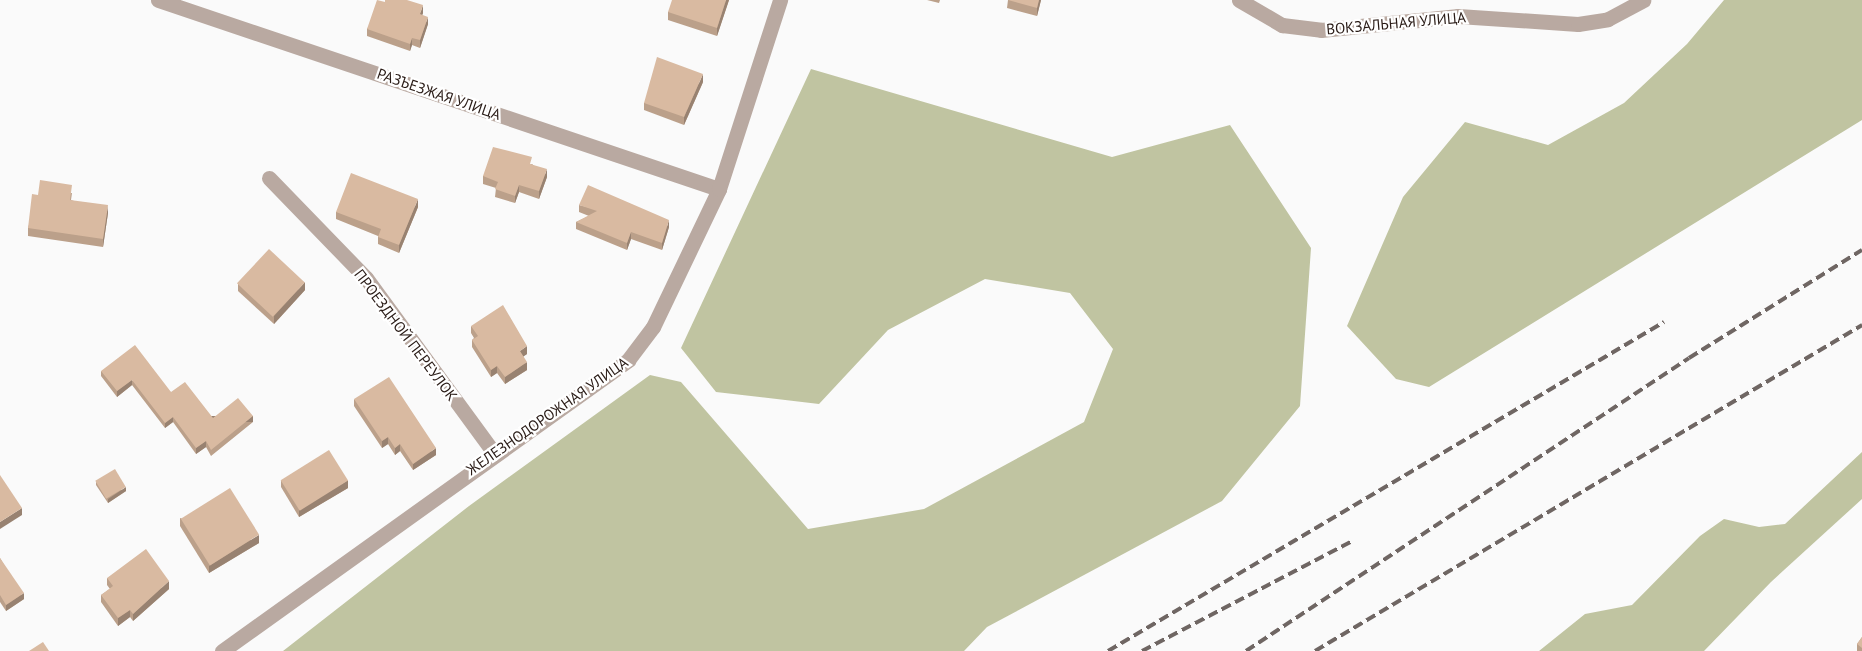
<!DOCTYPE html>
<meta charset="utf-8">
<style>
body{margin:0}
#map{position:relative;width:1862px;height:651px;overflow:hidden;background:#fafafa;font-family:"PT Sans",sans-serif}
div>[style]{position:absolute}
.forest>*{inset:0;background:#c0c4a1}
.street>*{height:15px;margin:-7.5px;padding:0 7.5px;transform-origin:7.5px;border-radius:7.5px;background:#b9a9a1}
.rail>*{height:4px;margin-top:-2px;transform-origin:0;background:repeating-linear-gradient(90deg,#6f6663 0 10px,transparent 0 15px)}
.wall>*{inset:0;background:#bba08a}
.shaded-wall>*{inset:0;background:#988271;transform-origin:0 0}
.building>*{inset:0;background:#d9baa1;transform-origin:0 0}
span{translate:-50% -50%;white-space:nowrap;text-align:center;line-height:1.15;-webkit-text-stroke:4.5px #fff;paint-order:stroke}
.street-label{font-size:15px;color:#281a15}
</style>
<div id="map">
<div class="forest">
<i style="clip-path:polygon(1724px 0,1862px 0,1862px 120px,1429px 387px,1396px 379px,1347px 326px,1403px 197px,1465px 122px,1548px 145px,1624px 103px,1687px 44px)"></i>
<i style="clip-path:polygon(811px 69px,1112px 157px,1230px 125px,1311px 248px,1300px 406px,1222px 501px,987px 627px,964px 651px,283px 651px,469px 506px,650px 375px,681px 382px,808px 529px,924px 509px,1084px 422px,1113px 349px,1070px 293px,985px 279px,888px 330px,819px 404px,716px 392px,681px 348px)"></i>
<i style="clip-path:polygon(1862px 452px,1862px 499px,1771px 582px,1704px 651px,1539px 651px,1585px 614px,1632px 605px,1700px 536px,1724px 519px,1759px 527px,1785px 524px)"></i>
</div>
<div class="street">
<i style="left:158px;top:0;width:592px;rotate:18.62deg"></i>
<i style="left:1239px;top:0;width:50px;rotate:30.2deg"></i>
<i style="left:1282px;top:25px;width:39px;rotate:7deg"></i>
<i style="left:1321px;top:30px;width:138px;rotate:-5.8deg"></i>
<i style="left:1458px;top:16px;width:120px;rotate:3.8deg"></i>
<i style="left:1578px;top:24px;width:30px;rotate:-9deg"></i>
<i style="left:1608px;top:19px;width:40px;rotate:-28deg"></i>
<i style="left:269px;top:178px;width:139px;rotate:45.9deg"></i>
<i style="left:366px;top:278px;width:217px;rotate:53.8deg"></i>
<i style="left:222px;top:651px;width:500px;rotate:-35.6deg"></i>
<i style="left:628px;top:360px;width:41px;rotate:-52.9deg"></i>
<i style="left:653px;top:327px;width:153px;rotate:-64.4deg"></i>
<i style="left:719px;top:189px;width:199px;rotate:-72.1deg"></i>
</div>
<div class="rail">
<i style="left:1108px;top:651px;width:646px;rotate:-30.61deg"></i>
<i style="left:1142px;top:651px;width:239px;rotate:-27.6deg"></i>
<i style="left:1246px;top:651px;width:531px;rotate:-33.48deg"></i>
<i style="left:1689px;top:358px;width:204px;rotate:-32deg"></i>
<i style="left:1315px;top:651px;width:637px;rotate:-30.79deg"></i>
</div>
<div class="wall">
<i style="clip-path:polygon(729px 0,717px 36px,668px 20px,668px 12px)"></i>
<i style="clip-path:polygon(927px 0,940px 0,939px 3px)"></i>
<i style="clip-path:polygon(1008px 0,1041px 0,1037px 16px,1007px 8px)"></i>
<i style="clip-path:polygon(385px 2px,423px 13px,422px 15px,428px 24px,420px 48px,412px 45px,410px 51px,367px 36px,367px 29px)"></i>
<i style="clip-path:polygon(703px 82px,684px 125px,644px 110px,644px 103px)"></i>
<i style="clip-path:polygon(532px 164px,547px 177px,539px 199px,519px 192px,515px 203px,495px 197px,496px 188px,483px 184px,483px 176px)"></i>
<i style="clip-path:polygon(72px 193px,71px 200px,108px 213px,103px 247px,28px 236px,28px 228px,38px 195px)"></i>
<i style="clip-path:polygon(579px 205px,669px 227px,662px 250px,631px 239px,627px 250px,576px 229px,576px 222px,589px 216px,579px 212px)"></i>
<i style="clip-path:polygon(418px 207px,399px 253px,378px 244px,378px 236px,336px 219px,336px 212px)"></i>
<i style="clip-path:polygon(238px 284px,305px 290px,274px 324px,238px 291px)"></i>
<i style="clip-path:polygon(471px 326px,527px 354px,523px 356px,527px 370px,505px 384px,497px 373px,491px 377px,472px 347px,472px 340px,474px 338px,471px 333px)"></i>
<i style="clip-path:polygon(101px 371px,171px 392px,213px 418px,253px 422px,211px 456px,206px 447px,196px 454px,173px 422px,165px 428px,132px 385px,117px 397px,101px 376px)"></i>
<i style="clip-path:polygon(354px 399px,436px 455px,413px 470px,400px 451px,395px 455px,388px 444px,382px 448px,354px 406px)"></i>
<i style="clip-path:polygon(281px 480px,348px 488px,299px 517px,281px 487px)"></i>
<i style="clip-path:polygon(96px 482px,126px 491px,108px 503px,96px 485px)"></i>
<i style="clip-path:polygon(180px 518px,259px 543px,209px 573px,180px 526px)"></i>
<i style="clip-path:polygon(0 558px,24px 599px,6px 611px,0 602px)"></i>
<i style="clip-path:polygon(107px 578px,169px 589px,133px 621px,130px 617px,118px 626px,101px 602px,101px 595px,110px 589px,107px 585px)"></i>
<i style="clip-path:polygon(1862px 637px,1862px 651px,1857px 651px,1857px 644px)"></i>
</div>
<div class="shaded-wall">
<i style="clip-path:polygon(726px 0,729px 0,717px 36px,717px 28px)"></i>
<i style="clip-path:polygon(1039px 0,1041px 0,1037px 16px,1037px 8px)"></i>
<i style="clip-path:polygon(423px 5px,423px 13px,420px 21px,420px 14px)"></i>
<i style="clip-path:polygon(428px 17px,428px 24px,420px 48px,420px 40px)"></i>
<i style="clip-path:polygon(412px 38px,412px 45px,410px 51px,410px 44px)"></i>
<i style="clip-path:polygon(703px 74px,703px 82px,684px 125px,684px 117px)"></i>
<i style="clip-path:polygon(547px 169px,547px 177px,539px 199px,539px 191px)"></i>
<i style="clip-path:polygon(519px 185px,519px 192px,515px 203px,515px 196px)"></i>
<i style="clip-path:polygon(418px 199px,418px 207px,399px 253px,399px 245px)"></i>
<i style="clip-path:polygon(108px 205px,108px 213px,103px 247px,103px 239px)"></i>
<i style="clip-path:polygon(669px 220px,669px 227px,662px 250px,662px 243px)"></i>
<i style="clip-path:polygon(631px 232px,631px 239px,627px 250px,627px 243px)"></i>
<i style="clip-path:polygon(305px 282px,305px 290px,274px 324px,274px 316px)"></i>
<i style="clip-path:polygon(527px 346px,527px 354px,520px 359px,520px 351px)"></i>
<i style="clip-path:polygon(527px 362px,527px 370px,505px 384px,505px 377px)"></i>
<i style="clip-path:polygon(497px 366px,497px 373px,491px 377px,491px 370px)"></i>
<i style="clip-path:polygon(132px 380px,132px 385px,117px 397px,117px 391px)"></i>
<i style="left:253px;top:416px;width:6px;height:54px;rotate:90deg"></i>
<i style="clip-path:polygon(173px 417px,173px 422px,165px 428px,165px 423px)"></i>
<i style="clip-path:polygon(388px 437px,388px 444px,382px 448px,382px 441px)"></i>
<i style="clip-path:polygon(206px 441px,206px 447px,196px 454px,196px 448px)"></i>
<i style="clip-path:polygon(400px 444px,400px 451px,395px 455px,395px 448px)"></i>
<i style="clip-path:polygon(436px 448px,436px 455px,413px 470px,413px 464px)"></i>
<i style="clip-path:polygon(348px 480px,348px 488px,299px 517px,299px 510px)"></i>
<i style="clip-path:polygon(126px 487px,126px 491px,108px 503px,108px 499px)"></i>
<i style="clip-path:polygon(22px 508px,22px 515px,0 529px,0 522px)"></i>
<i style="clip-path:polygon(259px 535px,259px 543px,209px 573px,209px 566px)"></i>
<i style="clip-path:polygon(169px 581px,169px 589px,133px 621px,133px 614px)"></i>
<i style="clip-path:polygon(24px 593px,24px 599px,6px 611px,6px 605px)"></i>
<i style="clip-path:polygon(130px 610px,130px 617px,118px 626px,118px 618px)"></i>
</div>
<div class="building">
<i style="clip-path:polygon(377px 0,385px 2px,385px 0,407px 0,423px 5px,420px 14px,428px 17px,420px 40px,412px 38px,410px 44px,367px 29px)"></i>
<i style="clip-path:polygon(672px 0,726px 0,717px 28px,668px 12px)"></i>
<i style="clip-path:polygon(1008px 0,1039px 0,1037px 8px)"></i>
<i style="clip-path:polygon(657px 57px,703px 74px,684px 117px,644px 103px)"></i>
<i style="clip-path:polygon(493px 147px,532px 157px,530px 164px,547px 169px,539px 191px,519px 185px,515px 196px,495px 189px,498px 182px,483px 176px)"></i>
<i style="clip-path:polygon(351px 173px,418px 199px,399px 245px,378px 237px,381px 229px,336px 212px)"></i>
<i style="clip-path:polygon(40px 180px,72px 185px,70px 200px,108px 205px,103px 239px,28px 228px,32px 194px,38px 195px)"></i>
<i style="clip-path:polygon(588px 185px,669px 220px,662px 243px,631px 232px,627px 243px,576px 222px,597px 211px,579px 205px)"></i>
<i style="left:269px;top:249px;width:49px;height:47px;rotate:43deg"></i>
<i style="clip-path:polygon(503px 305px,527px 346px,520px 351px,527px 362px,505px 377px,497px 366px,491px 370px,472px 340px,478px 336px,471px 326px)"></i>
<i style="clip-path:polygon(135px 345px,171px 392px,185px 382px,213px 418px,238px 398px,253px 416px,211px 450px,206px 441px,196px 448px,173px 417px,165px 423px,132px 380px,117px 391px,101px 371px)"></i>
<i style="clip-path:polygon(389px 377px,436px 448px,413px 464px,400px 444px,395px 448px,388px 437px,382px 441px,354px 399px)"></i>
<i style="left:329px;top:450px;width:36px;height:57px;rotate:58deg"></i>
<i style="left:115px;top:469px;width:21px;height:23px;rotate:59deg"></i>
<i style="clip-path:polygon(0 475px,22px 508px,0 522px)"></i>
<i style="left:230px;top:488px;width:55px;height:58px;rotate:58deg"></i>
<i style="clip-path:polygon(146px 549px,169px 581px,133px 614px,130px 610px,118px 618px,101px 595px,113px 586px,107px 578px)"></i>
<i style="clip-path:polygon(0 558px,24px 593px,6px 605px,0 595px)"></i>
<i style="clip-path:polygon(1862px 637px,1862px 648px,1857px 644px)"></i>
<i style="clip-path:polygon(43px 642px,49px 651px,29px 651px)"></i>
</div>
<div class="street-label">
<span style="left:1396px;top:23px;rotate:-5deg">ВОКЗАЛЬНАЯ УЛИЦА</span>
<span style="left:439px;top:94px;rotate:19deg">РАЗЪЕЗЖАЯ УЛИЦА</span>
<span style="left:406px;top:335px;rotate:53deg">ПРОЕЗДНОЙ ПЕРЕУЛОК</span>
<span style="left:547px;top:416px;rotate:-35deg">ЖЕЛЕЗНОДОРОЖНАЯ УЛИЦА</span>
</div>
</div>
